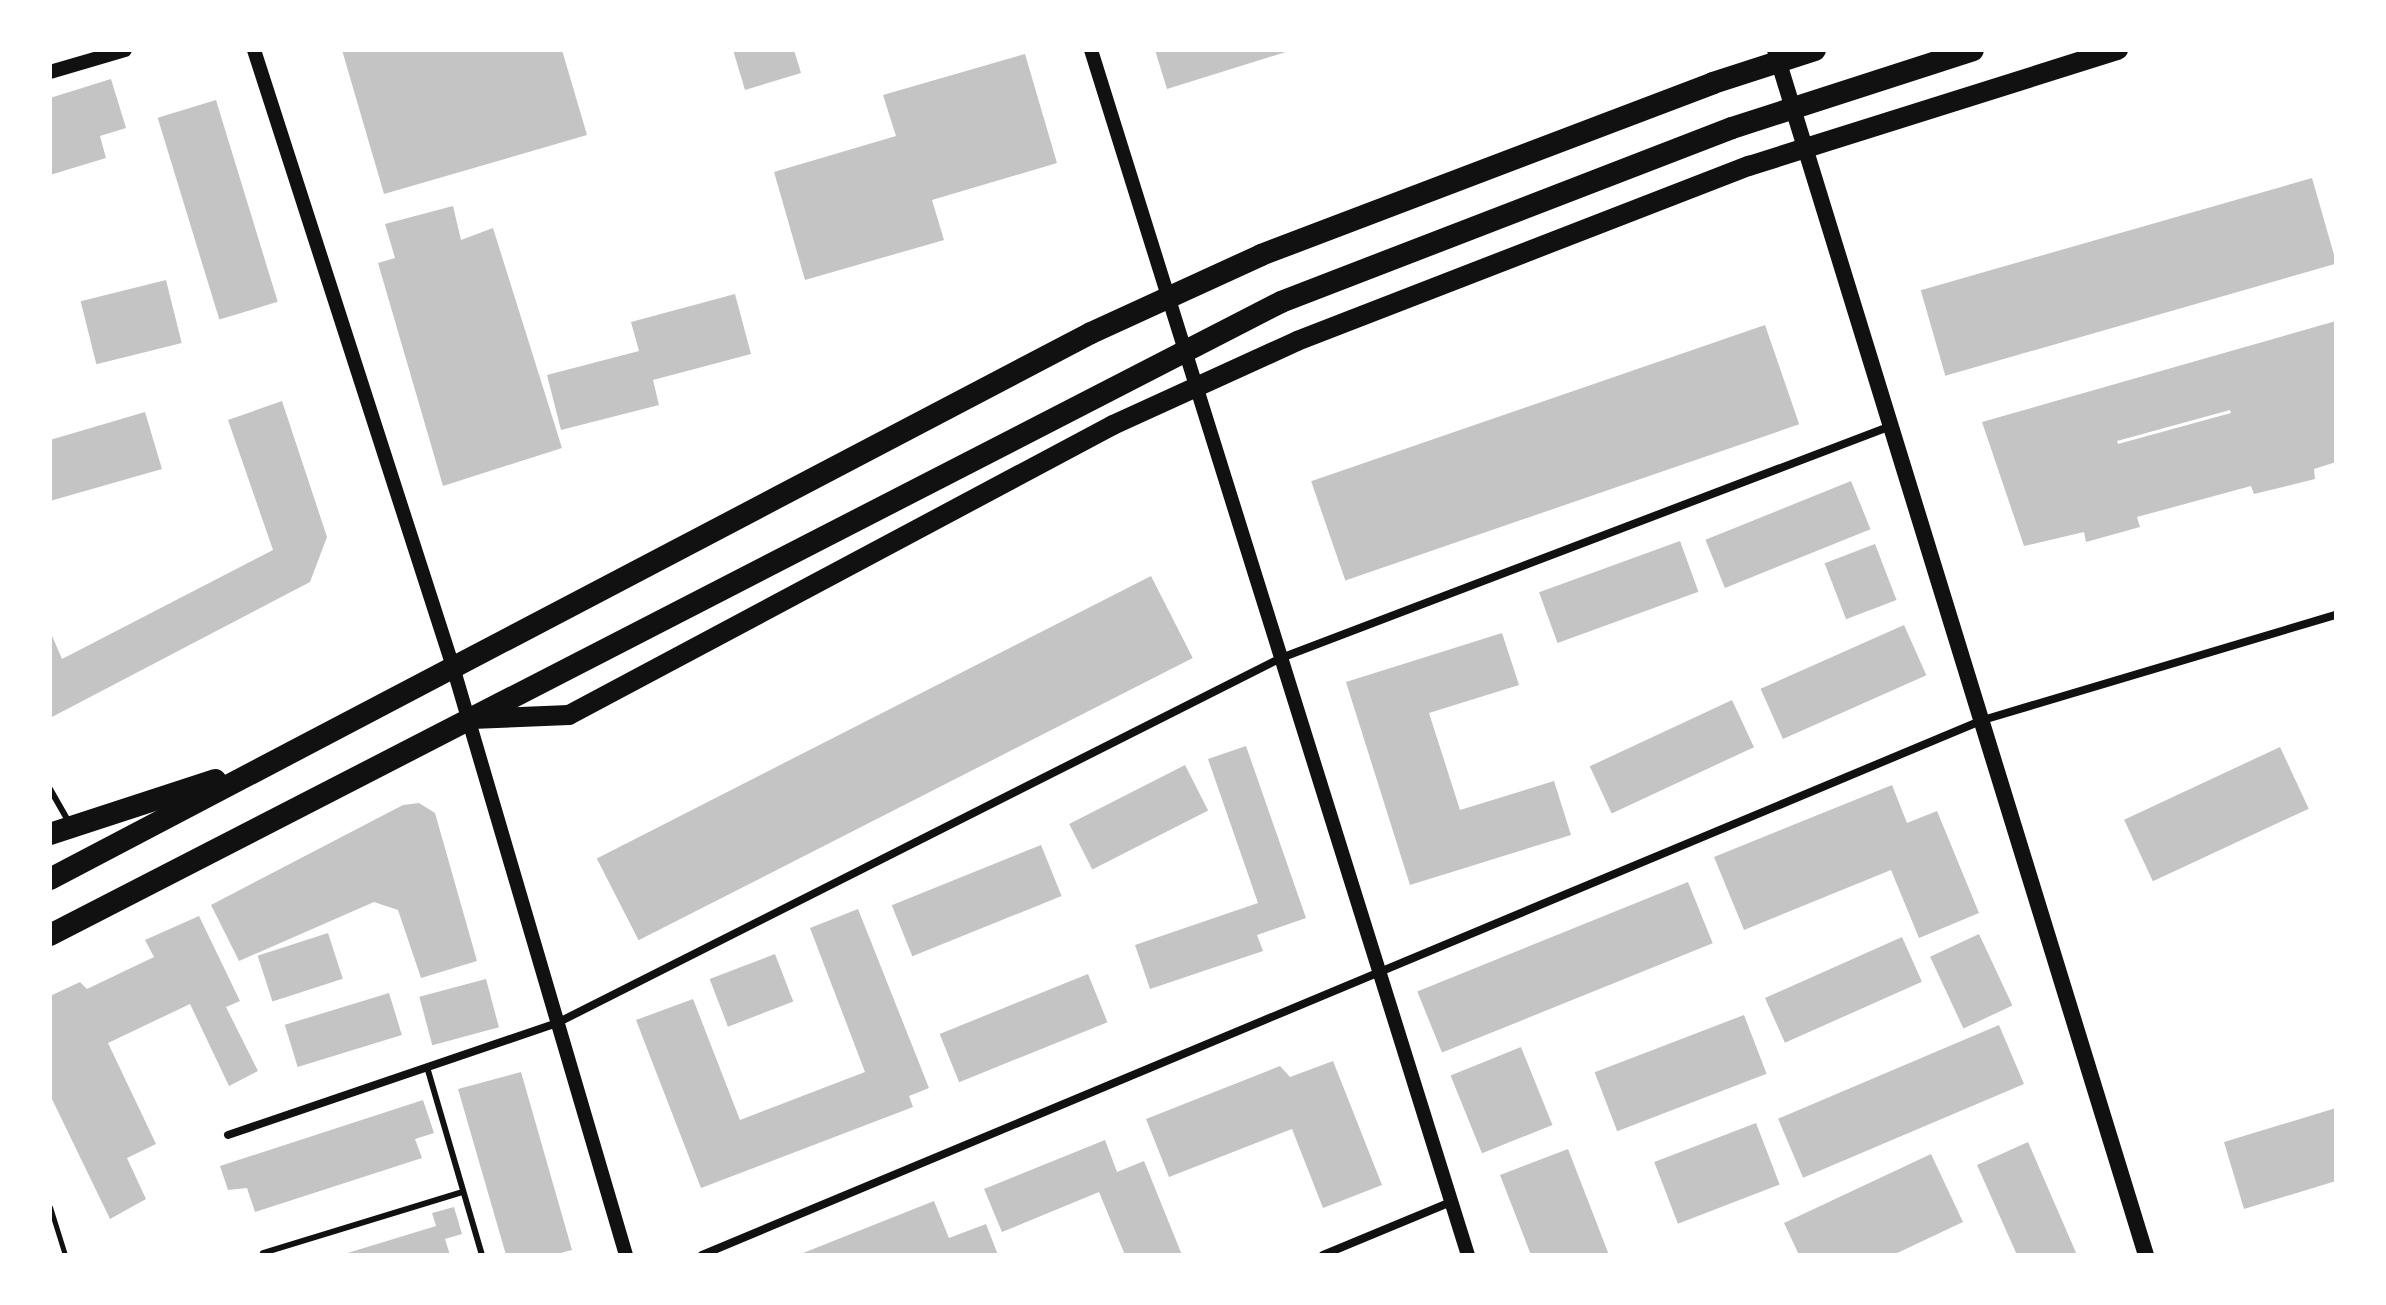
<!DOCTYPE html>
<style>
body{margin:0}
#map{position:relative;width:2386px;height:1305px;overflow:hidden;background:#fff;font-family:Montserrat,sans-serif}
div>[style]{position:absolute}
.building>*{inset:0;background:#c4c4c4;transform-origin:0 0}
.path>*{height:5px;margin:-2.5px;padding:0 2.5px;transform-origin:2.5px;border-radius:2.5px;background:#111}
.service>*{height:6px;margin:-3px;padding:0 3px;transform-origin:3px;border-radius:3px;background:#111}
.minor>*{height:8px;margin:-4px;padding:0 4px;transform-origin:4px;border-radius:4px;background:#111}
.tertiary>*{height:14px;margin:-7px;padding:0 7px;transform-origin:7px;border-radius:7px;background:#111}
.secondary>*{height:16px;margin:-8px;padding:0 8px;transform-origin:8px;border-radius:8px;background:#111}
.primary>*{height:20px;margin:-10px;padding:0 10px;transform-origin:10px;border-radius:10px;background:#111}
.trunk>*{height:22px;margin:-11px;padding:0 11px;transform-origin:11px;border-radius:11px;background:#111}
span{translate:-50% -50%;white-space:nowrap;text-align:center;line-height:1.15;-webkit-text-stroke:6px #fff;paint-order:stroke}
.frame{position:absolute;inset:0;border:52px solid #fff;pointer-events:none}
</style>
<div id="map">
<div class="building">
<i style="clip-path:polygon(342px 50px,562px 50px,587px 135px,384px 194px)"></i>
<i style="clip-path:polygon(733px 50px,794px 50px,801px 73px,745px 90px)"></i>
<i style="clip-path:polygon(1155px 50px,1289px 50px,1289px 51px,1167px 89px)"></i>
<i style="clip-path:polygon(1025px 54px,1057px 163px,932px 200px,944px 240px,805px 280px,774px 172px,896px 136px,883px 95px)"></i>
<i style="clip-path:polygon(111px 79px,126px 128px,100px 136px,106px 158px,50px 175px,50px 98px)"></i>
<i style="left:216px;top:100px;width:211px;height:61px;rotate:73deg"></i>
<i style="left:2312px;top:178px;width:89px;height:407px;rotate:74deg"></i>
<i style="clip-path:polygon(453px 206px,461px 240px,493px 228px,562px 448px,443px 486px,378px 263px,395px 258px,385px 224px)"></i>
<i style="left:166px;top:280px;width:65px;height:88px;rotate:76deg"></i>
<i style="clip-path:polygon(735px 294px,751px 354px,653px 380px,659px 405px,561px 430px,547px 375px,639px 351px,631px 322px)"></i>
<i style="clip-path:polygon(evenodd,2336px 321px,2336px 462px,2314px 469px,2315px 479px,2254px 494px,2251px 486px,2137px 517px,2140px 527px,2086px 542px,2084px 532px,2024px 546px,1982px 422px,2336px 321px,2230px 410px,2231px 413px,2118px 444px,2117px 441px,2230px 410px)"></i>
<i style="left:1765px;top:325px;width:105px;height:480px;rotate:71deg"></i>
<i style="clip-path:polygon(282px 401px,327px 537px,310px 582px,50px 718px,50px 631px,62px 659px,273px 550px,228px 420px)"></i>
<i style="clip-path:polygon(145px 412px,162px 469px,50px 501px,50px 440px)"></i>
<i style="left:1851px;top:481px;width:52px;height:157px;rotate:68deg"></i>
<i style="left:1680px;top:541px;width:54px;height:150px;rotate:70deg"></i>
<i style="left:1875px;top:544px;width:60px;height:54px;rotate:69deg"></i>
<i style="left:1151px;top:576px;width:92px;height:622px;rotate:63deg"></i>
<i style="left:1904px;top:625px;width:55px;height:157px;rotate:66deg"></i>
<i style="clip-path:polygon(1502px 633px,1519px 685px,1429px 713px,1460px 810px,1554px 781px,1571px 835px,1410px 885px,1346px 682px)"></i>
<i style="left:1732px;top:700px;width:52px;height:157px;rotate:65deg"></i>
<i style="clip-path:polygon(1246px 746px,1306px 918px,1257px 935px,1263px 951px,1150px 989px,1135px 945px,1258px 903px,1208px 759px)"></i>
<i style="left:2280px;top:747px;width:68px;height:172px;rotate:65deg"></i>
<i style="left:1185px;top:765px;width:51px;height:130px;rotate:63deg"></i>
<i style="clip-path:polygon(1892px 785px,1907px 823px,1937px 811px,1979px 913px,1919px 938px,1891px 870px,1744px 930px,1714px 857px)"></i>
<i style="clip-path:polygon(419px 803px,435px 813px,477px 961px,421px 978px,398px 910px,374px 902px,239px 961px,211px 905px,403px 805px)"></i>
<i style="left:1041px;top:845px;width:55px;height:161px;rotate:68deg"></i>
<i style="left:1688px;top:882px;width:66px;height:292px;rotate:68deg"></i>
<i style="clip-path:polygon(858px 909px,929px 1088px,909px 1096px,913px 1107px,701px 1188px,636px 1020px,693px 999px,740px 1120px,865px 1072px,810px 928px)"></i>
<i style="clip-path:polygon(199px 916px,240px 1001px,226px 1007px,258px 1071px,229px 1086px,190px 1004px,108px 1043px,156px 1144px,127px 1158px,146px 1199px,110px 1219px,50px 1095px,50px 996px,80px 982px,87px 989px,154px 957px,145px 940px)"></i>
<i style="left:328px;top:933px;width:48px;height:74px;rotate:72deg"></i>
<i style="left:1979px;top:934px;width:79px;height:54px;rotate:65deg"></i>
<i style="left:1902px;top:937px;width:49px;height:150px;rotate:66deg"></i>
<i style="left:775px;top:954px;width:51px;height:70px;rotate:69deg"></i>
<i style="left:1088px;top:974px;width:52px;height:160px;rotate:68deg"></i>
<i style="left:486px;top:979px;width:50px;height:69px;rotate:75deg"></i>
<i style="left:389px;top:993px;width:44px;height:109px;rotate:73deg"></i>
<i style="left:1744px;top:1015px;width:63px;height:160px;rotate:69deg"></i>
<i style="left:1999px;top:1025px;width:64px;height:240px;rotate:67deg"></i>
<i style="left:1521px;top:1047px;width:84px;height:76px;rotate:68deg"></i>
<i style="clip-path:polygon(1333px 1061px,1382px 1185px,1323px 1208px,1292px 1129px,1169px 1177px,1146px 1119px,1280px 1066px,1290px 1077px)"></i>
<i style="clip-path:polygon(521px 1072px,572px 1250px,553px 1255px,506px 1255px,458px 1089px)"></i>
<i style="clip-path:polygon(423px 1100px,434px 1133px,415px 1139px,422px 1158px,255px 1212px,247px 1188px,228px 1190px,220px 1166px)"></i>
<i style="clip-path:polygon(2336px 1108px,2336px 1181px,2244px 1209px,2224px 1142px)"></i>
<i style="left:1756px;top:1123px;width:66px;height:109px;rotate:69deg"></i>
<i style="clip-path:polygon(1105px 1140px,1117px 1172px,1144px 1161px,1182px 1255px,1125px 1255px,1099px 1192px,1002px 1232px,984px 1189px)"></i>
<i style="clip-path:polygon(2028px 1142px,2077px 1255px,2017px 1255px,1977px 1165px)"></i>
<i style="clip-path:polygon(1568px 1149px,1609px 1255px,1531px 1255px,1500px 1175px)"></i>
<i style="clip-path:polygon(1931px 1154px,1963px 1222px,1893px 1255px,1799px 1255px,1784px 1223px)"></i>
<i style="clip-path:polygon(934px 1201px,949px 1238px,986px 1224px,998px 1255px,798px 1255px)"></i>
<i style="clip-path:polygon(454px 1207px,462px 1234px,445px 1239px,450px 1255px,341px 1255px,436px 1226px,432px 1213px)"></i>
</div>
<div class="path">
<i style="left:50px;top:1207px;width:50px;rotate:72.6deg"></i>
</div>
<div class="service">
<i style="left:50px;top:789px;width:40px;rotate:60.3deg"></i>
<i style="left:427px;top:1067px;width:196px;rotate:73.7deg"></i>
<i style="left:263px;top:1253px;width:209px;rotate:-17deg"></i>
</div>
<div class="minor">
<i style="left:228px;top:1135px;width:350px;rotate:-18.8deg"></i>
<i style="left:559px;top:1022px;width:809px;rotate:-26.76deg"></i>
<i style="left:1281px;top:658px;width:649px;rotate:-20.83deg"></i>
<i style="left:702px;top:1255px;width:1388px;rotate:-22.67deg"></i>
<i style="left:1983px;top:720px;width:368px;rotate:-16.6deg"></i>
<i style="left:1323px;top:1255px;width:139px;rotate:-22.5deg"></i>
</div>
<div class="tertiary">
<i style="left:254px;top:50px;width:648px;rotate:72.12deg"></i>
<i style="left:453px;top:667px;width:613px;rotate:73.61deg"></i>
<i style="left:1091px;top:50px;width:1263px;rotate:72.63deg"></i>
<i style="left:50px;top:72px;width:78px;rotate:-16.3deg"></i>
</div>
<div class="secondary">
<i style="left:1775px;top:50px;width:1261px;rotate:72.89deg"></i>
</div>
<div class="primary">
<i style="left:471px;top:719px;width:98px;rotate:-2.3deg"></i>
<i style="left:569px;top:715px;width:616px;rotate:-28.06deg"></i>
<i style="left:1113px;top:425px;width:202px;rotate:-24.5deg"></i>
<i style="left:1297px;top:341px;width:485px;rotate:-21.2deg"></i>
<i style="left:1749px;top:166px;width:387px;rotate:-17.5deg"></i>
</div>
<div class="trunk">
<i style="left:50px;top:834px;width:174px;rotate:-18.1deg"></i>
<i style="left:50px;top:879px;width:1175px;rotate:-27.68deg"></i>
<i style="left:1091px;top:333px;width:187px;rotate:-24.6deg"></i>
<i style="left:1261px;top:255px;width:484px;rotate:-20.8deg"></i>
<i style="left:1713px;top:83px;width:107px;rotate:-17.9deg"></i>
<i style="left:50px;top:935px;width:1384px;rotate:-27.21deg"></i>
<i style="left:1281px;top:302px;width:483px;rotate:-21.1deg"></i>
<i style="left:1732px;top:128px;width:253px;rotate:-17.9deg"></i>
</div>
<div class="frame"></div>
</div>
